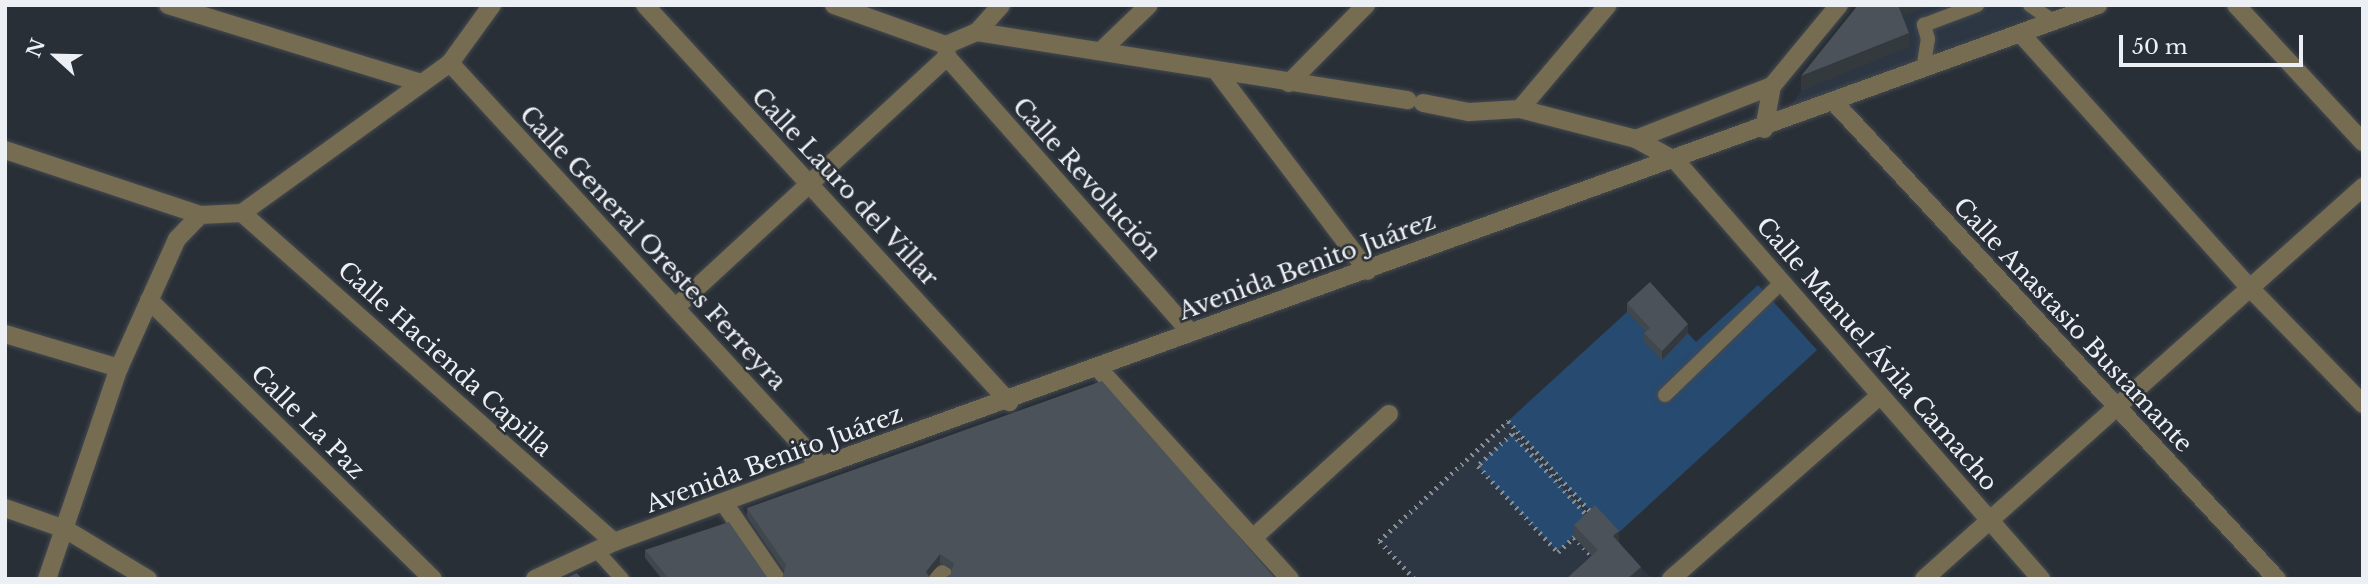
<!DOCTYPE html>
<meta charset="utf-8">
<style>
body{margin:0}
#map{position:relative;width:2368px;height:584px;overflow:hidden;background:#292f36;font-family:"Libre Baskerville",serif}
div>[style]{position:absolute}
.built>*{inset:0;background:#2c3743}
.green>*{inset:0;background:#274a70;transform-origin:0 0}
.path>*{height:4.5px;margin-top:-2.25px;transform-origin:0;background:repeating-linear-gradient(90deg,#888d93 0 2px,transparent 0 7px)}
.roads{filter:drop-shadow(0 0 2px #444a51) drop-shadow(0 0 2px #444a51)}
.service>*{height:14px;margin:-7px;padding:0 7px;transform-origin:7px;border-radius:7px;background:#766c51}
.minor>*{height:18px;margin:-9px;padding:0 9px;transform-origin:9px;border-radius:9px;background:#766c51}
.tertiary>*{height:18px;margin:-9px;padding:0 9px;transform-origin:9px;border-radius:9px;background:#766c51}
.wall>*{inset:0;background:#40474d}
.shaded-wall>*{inset:0;background:#34393e}
.building>*{inset:0;background:#4b5259}
span{translate:-50% -50%;white-space:nowrap;text-align:center;line-height:1.15;-webkit-text-stroke:5px #292f36;paint-order:stroke}
.street-label{font-size:24px;color:#ecf0f5}
.frame{position:absolute;inset:0;border:7px solid #ecf0f5;pointer-events:none}
.north{position:absolute;left:21px;top:21px;width:70px;height:70px;-webkit-text-stroke:5px #292f36;paint-order:stroke;rotate:292deg;font-size:19px;font-weight:700;line-height:28px;text-align:center;color:#ecf0f5}
.north::after{content:'';display:block;margin:auto;width:24px;height:32px;background:#ecf0f5;clip-path:polygon(50% 0,100% 100%,50% 72%,0 100%)}
.scale{position:absolute;left:2119px;top:35px;width:184px;height:32px;box-sizing:border-box;border:4px solid #ecf0f5;border-top:0;padding-left:9px;font-size:21px;line-height:24px;white-space:nowrap;color:#ecf0f5;-webkit-text-stroke:5px #292f36;paint-order:stroke}
</style>
<div id="map">
<div class="built">
<i style="clip-path:polygon(1870px 5px,2062px 5px,1789px 107px)"></i>
<i style="clip-path:polygon(1508px 421px,1652px 579px,1414px 579px,1379px 541px)"></i>
</div>
<div class="green">
<i style="clip-path:polygon(1758px 285px,1817px 350px,1614px 537px,1508px 421px,1650px 291px,1696px 342px)"></i>
<i style="left:1512px;top:434px;width:117px;height:47px;rotate:47deg"></i>
</div>
<div class="path">
<i style="left:1589px;top:518px;width:114px;rotate:-132.5deg"></i>
<i style="left:1512px;top:434px;width:47px;rotate:136.7deg"></i>
<i style="left:1478px;top:466px;width:117px;rotate:47.1deg"></i>
<i style="left:1558px;top:552px;width:22px;rotate:-43deg"></i>
<i style="left:1574px;top:537px;width:32px;rotate:46deg"></i>
<i style="left:1414px;top:579px;width:52px;rotate:-132.6deg"></i>
<i style="left:1379px;top:541px;width:176px;rotate:-42.9deg"></i>
<i style="left:1508px;top:421px;width:126px;rotate:47.6deg"></i>
</div>
<div class="roads">
<div class="service">
<i style="left:2030px;top:5px;width:29px;rotate:35deg"></i>
<i style="left:1923px;top:70px;width:31px;rotate:-81deg"></i>
<i style="left:1928px;top:39px;width:15px;rotate:-106deg"></i>
<i style="left:1924px;top:25px;width:57px;rotate:-20.7deg"></i>
<i style="left:1665px;top:395px;width:164px;rotate:-44deg"></i>
<i style="left:596px;top:550px;width:39px;rotate:48deg"></i>
</div>
<div class="minor">
<i style="left:168px;top:5px;width:263px;rotate:17.1deg"></i>
<i style="left:645px;top:5px;width:539px;rotate:47.48deg"></i>
<i style="left:834px;top:5px;width:119px;rotate:19.7deg"></i>
<i style="left:2236px;top:5px;width:187px;rotate:47.2deg"></i>
<i style="left:977px;top:32px;width:436px;rotate:9deg"></i>
<i style="left:2021px;top:34px;width:342px;rotate:48deg"></i>
<i style="left:2250px;top:288px;width:162px;rotate:45.8deg"></i>
<i style="left:1101px;top:51px;width:66px;rotate:-43.8deg"></i>
<i style="left:947px;top:57px;width:368px;rotate:48.5deg"></i>
<i style="left:450px;top:63px;width:548px;rotate:47.37deg"></i>
<i style="left:1218px;top:73px;width:248px;rotate:52.9deg"></i>
<i style="left:1289px;top:83px;width:110px;rotate:-45.4deg"></i>
<i style="left:1834px;top:102px;width:651px;rotate:47.12deg"></i>
<i style="left:1423px;top:103px;width:47px;rotate:11.1deg"></i>
<i style="left:1469px;top:112px;width:51px;rotate:-3.4deg"></i>
<i style="left:1520px;top:109px;width:120px;rotate:14.5deg"></i>
<i style="left:1636px;top:139px;width:46px;rotate:28.8deg"></i>
<i style="left:1676px;top:161px;width:555px;rotate:48.87deg"></i>
<i style="left:1520px;top:109px;width:136px;rotate:-49.8deg"></i>
<i style="left:1764px;top:129px;width:44px;rotate:-79.5deg"></i>
<i style="left:1772px;top:86px;width:105px;rotate:-50.4deg"></i>
<i style="left:1636px;top:139px;width:146px;rotate:-21.3deg"></i>
<i style="left:242px;top:213px;width:497px;rotate:41.5deg"></i>
<i style="left:149px;top:300px;width:398px;rotate:44.5deg"></i>
<i style="left:676px;top:307px;width:369px;rotate:-42.7deg"></i>
<i style="left:947px;top:57px;width:12px;rotate:-95deg"></i>
<i style="left:946px;top:45px;width:34px;rotate:-23deg"></i>
<i style="left:977px;top:32px;width:36px;rotate:-48deg"></i>
<i style="left:5px;top:334px;width:119px;rotate:16.6deg"></i>
<i style="left:1098px;top:368px;width:285px;rotate:47.7deg"></i>
<i style="left:724px;top:503px;width:92px;rotate:55.6deg"></i>
<i style="left:5px;top:508px;width:64px;rotate:19.3deg"></i>
<i style="left:65px;top:529px;width:97px;rotate:31.1deg"></i>
<i style="left:1253px;top:538px;width:184px;rotate:-42.4deg"></i>
<i style="left:47px;top:579px;width:223px;rotate:-71.2deg"></i>
<i style="left:119px;top:368px;width:141px;rotate:-65.8deg"></i>
<i style="left:177px;top:239px;width:33px;rotate:-46deg"></i>
<i style="left:937px;top:579px;width:8px;rotate:-40deg"></i>
<i style="left:1671px;top:579px;width:277px;rotate:-41.3deg"></i>
<i style="left:1924px;top:579px;width:589px;rotate:-41.76deg"></i>
</div>
<div class="tertiary">
<i style="left:5px;top:150px;width:206px;rotate:18.4deg"></i>
<i style="left:200px;top:215px;width:42px;rotate:-2.7deg"></i>
<i style="left:242px;top:213px;width:256px;rotate:-35.8deg"></i>
<i style="left:450px;top:63px;width:72px;rotate:-54.1deg"></i>
<i style="left:535px;top:579px;width:87px;rotate:-25.1deg"></i>
<i style="left:614px;top:542px;width:221px;rotate:-20.2deg"></i>
<i style="left:821px;top:466px;width:1358px;rotate:-19.85deg"></i>
</div>
</div>
<div class="wall">
<i style="clip-path:polygon(1627px 303px,1688px 333px,1662px 360px,1644px 342px,1644px 333px,1646px 332px,1627px 312px)"></i>
<i style="clip-path:polygon(747px 508px,1276px 579px,951px 574px,952px 570px,940px 563px,784px 571px,747px 517px)"></i>
<i style="clip-path:polygon(1574px 525px,1619px 542px,1641px 579px,1592px 556px,1574px 537px)"></i>
<i style="clip-path:polygon(645px 550px,776px 579px,662px 579px,645px 558px)"></i>
</div>
<div class="shaded-wall">
<i style="clip-path:polygon(1897px 5px,1930px 5px,1897px 18px)"></i>
<i style="clip-path:polygon(1909px 33px,1909px 47px,1801px 91px,1801px 76px)"></i>
<i style="clip-path:polygon(1688px 324px,1688px 333px,1662px 360px,1662px 351px)"></i>
<i style="clip-path:polygon(1619px 531px,1619px 542px,1613px 548px,1613px 536px)"></i>
<i style="clip-path:polygon(940px 554px,940px 563px,927px 579px,926px 572px)"></i>
<i style="clip-path:polygon(1641px 567px,1641px 579px,1627px 579px)"></i>
</div>
<div class="building">
<i style="clip-path:polygon(1858px 5px,1898px 5px,1909px 33px,1801px 76px)"></i>
<i style="clip-path:polygon(1650px 282px,1688px 324px,1662px 351px,1644px 333px,1650px 328px,1627px 303px)"></i>
<i style="clip-path:polygon(1102px 381px,1276px 579px,943px 579px,951px 574px,954px 563px,940px 554px,926px 572px,931px 579px,782px 579px,786px 565px,747px 508px)"></i>
<i style="clip-path:polygon(1595px 505px,1619px 531px,1613px 536px,1641px 567px,1627px 579px,1566px 579px,1598px 550px,1574px 525px)"></i>
<i style="clip-path:polygon(729px 522px,767px 577px,776px 579px,669px 579px,645px 550px)"></i>
<i style="clip-path:polygon(577px 573px,582px 579px,564px 579px)"></i>
</div>
<div class="street-label">
<span style="left:1087px;top:179px;rotate:48deg">Calle Revolución</span>
<span style="left:845px;top:187px;rotate:47deg">Calle Lauro del Villar</span>
<span style="left:653px;top:248px;rotate:47deg">Calle General Orestes Ferreyra</span>
<span style="left:1307px;top:266px;rotate:-20deg">Avenida Benito Juárez</span>
<span style="left:2073px;top:325px;rotate:47deg">Calle Anastasio Bustamante</span>
<span style="left:1877px;top:354px;rotate:49deg">Calle Manuel Ávila Camacho</span>
<span style="left:445px;top:359px;rotate:42deg">Calle Hacienda Capilla</span>
<span style="left:308px;top:422px;rotate:45deg">Calle La Paz</span>
<span style="left:774px;top:459px;rotate:-20deg">Avenida Benito Juárez</span>
</div>
<div class="frame"></div>
<div class="north">N</div>
<div class="scale">50 m</div>
</div>
